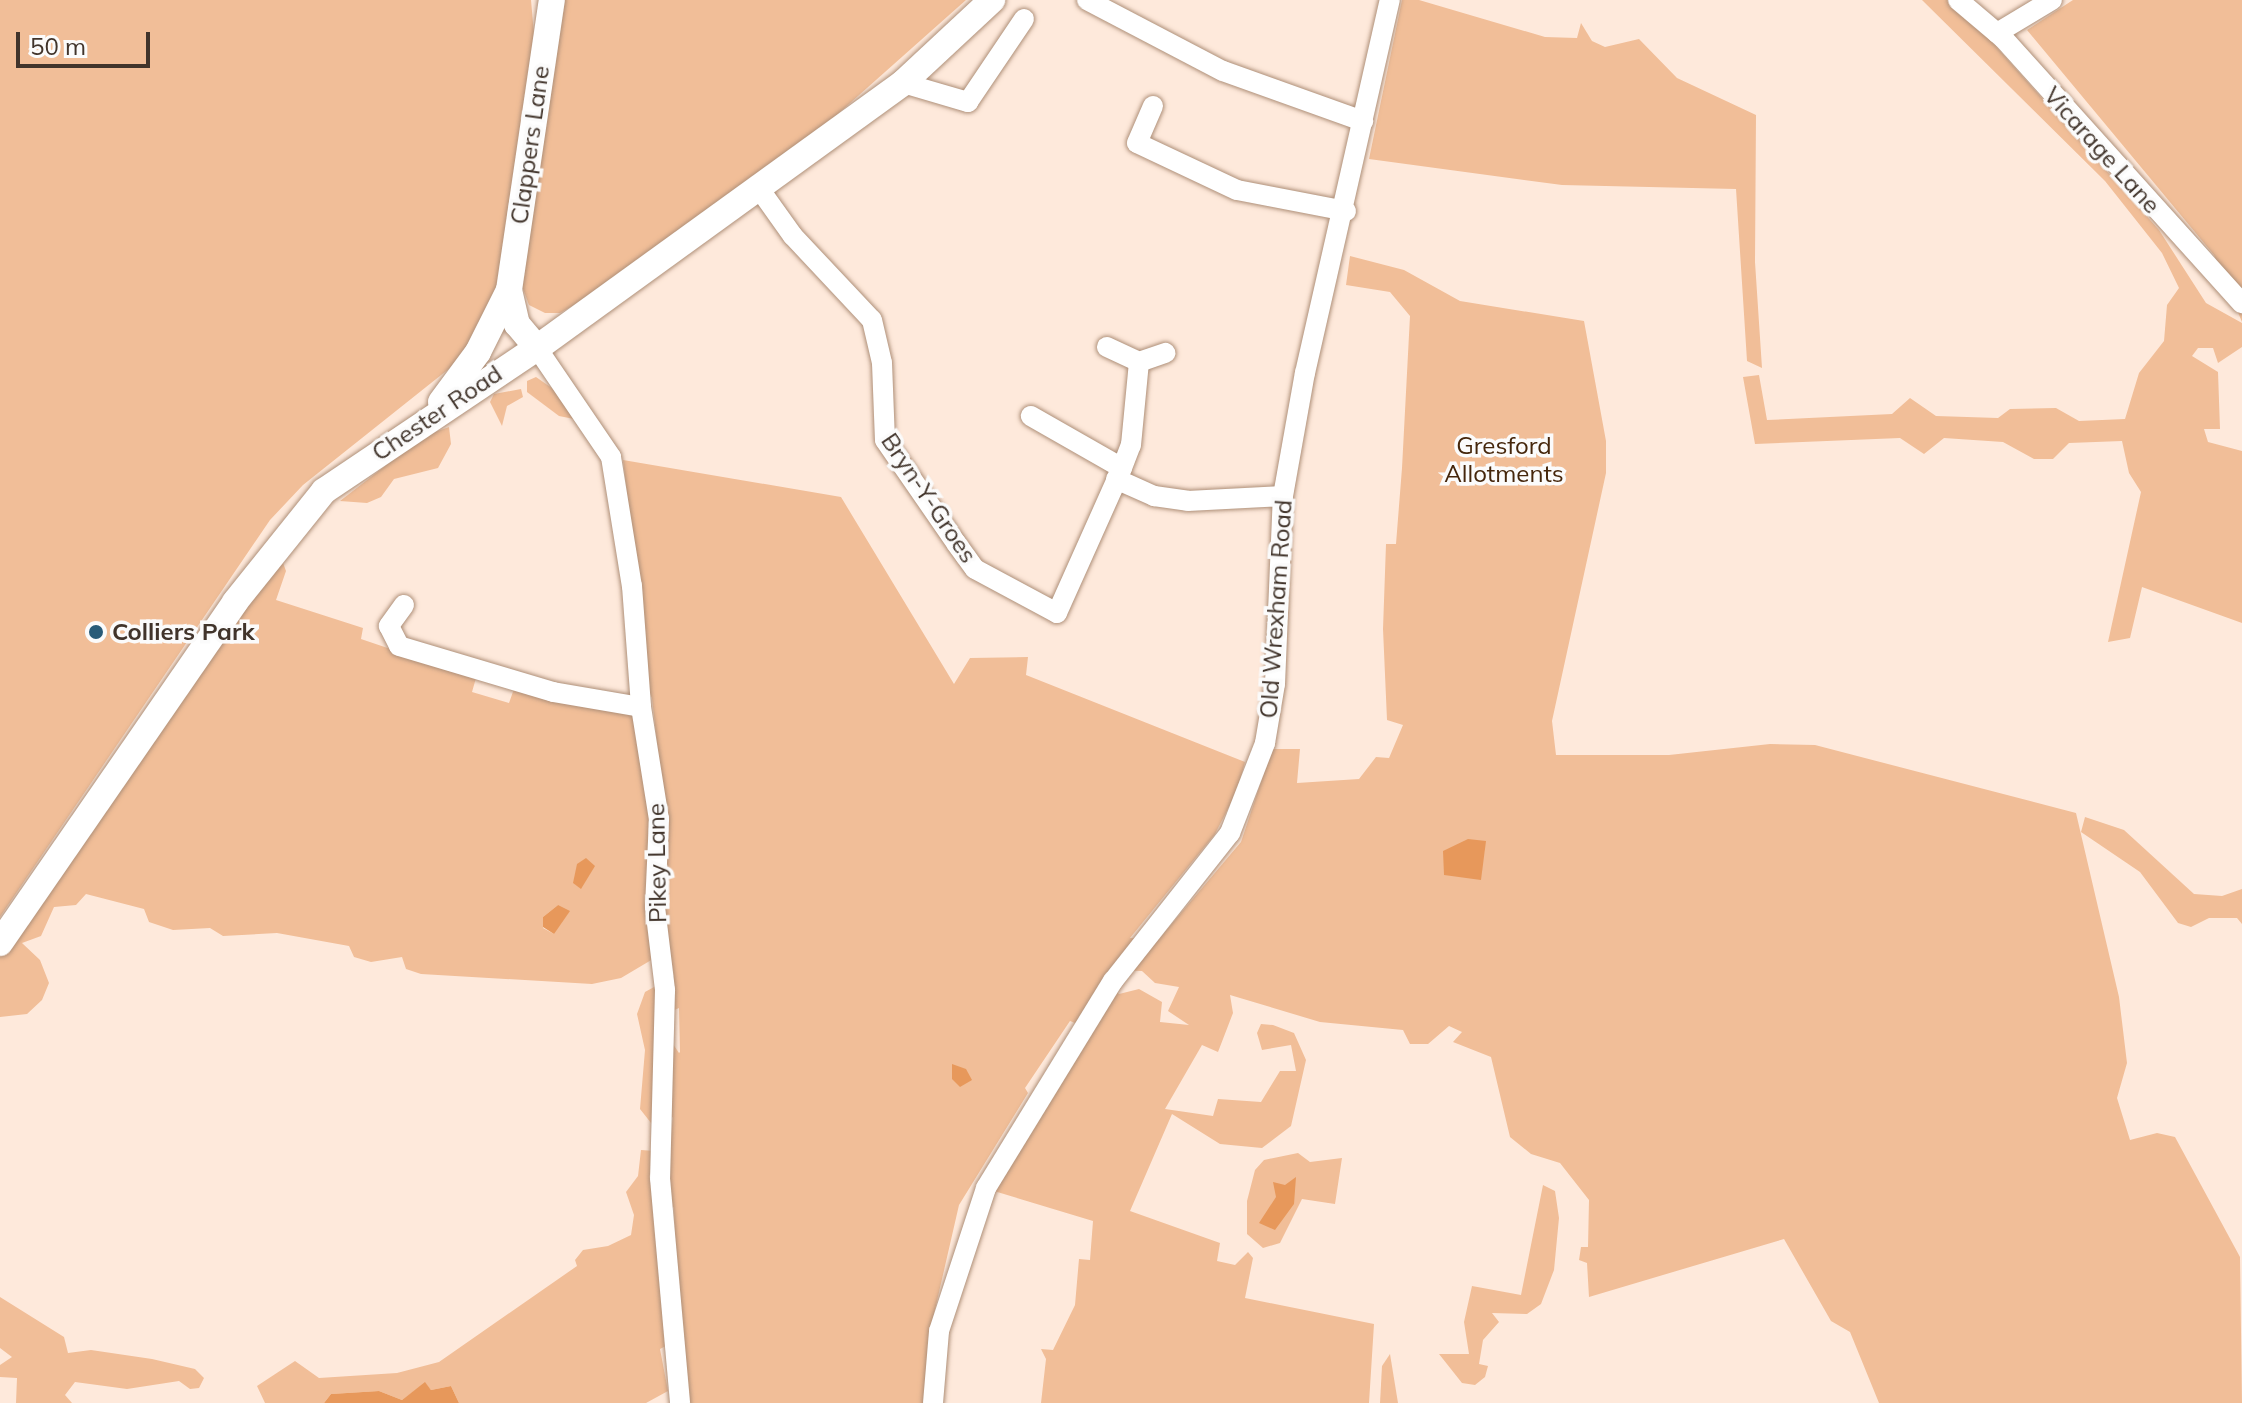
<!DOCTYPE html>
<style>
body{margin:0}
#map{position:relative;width:2242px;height:1403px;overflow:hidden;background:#fee9db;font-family:Mulish,sans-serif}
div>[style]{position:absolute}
.green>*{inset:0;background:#f1be98}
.water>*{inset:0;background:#e7985b}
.roads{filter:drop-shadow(0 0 2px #ae8f78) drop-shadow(0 0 2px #ae8f78)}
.minor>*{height:20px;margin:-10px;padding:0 10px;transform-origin:10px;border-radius:10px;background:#fff}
.major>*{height:26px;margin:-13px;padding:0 13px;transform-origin:13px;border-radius:13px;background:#fff}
.dots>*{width:22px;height:22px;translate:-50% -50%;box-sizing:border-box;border:4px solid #fbfbfb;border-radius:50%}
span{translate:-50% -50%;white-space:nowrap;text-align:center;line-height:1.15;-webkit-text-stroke:7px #fbfbfb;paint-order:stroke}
.street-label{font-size:24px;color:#41342b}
.park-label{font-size:24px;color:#45260b}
.poi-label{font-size:24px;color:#41342b;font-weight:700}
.left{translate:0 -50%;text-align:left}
.scale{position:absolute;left:16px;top:32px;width:134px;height:36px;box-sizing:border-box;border:4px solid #41342b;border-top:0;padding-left:10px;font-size:24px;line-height:28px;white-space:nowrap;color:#41342b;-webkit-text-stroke:6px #fbfbfb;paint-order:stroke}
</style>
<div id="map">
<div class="green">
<i style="clip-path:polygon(0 0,531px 0,535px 46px,499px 281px,465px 356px,303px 485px,270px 520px,0 917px)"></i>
<i style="clip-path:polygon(565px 0,966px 0,831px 120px,586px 298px,560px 313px,545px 313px,529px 305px,522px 286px)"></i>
<i style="clip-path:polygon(1402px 0,1419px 0,1545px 37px,1577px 38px,1581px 23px,1592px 41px,1605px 47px,1639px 39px,1677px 78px,1756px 115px,1755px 262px,1762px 368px,1747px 361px,1736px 189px,1562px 185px,1369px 159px)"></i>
<i style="clip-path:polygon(1922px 0,1948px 0,1976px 24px,2159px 230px,2206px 303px,2242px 323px,2242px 347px,2218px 363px,2213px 348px,2198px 348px,2192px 356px,2218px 372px,2220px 429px,2204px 429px,2208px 442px,2242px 451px,2242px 623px,2142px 587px,2130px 638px,2108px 642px,2141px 492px,2129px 473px,2122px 441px,2069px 443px,2053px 459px,2034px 459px,2003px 442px,1944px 438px,1924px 454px,1900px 438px,1755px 444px,1743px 377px,1759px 375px,1767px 420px,1892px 414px,1910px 398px,1936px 416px,1998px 418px,2010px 409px,2056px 408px,2079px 421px,2125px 419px,2139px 373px,2164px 341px,2167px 305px,2179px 288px,2162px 253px,2105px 181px)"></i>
<i style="clip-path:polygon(2073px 0,2242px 0,2242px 322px,2214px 255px,2027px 30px)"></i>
<i style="clip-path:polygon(evenodd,1350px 256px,1404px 270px,1460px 301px,1584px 321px,1606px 441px,1606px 473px,1552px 721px,1556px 755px,1669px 755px,1770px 744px,1815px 745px,2076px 813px,2119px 997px,2127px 1063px,2117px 1098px,2130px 1140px,2157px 1133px,2175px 1137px,2240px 1257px,2242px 1403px,1879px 1403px,1850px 1332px,1831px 1321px,1784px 1239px,1589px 1297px,1587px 1263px,1579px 1260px,1581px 1247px,1588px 1247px,1589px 1200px,1560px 1163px,1531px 1154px,1510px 1137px,1491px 1057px,1453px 1042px,1462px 1032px,1449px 1026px,1428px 1044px,1410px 1044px,1403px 1030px,1320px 1022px,1230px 995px,1233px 1013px,1218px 1052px,1202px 1045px,1165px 1109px,1213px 1116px,1218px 1099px,1261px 1102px,1280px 1071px,1296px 1071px,1291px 1045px,1262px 1050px,1257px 1033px,1261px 1024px,1273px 1025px,1294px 1033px,1306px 1060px,1291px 1126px,1262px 1148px,1220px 1144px,1172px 1114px,1130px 1211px,1220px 1243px,1217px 1261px,1235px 1265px,1248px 1252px,1253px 1258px,1245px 1298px,1374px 1324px,1369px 1403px,1041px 1403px,1046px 1359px,1041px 1349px,1053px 1350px,1075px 1305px,1079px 1259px,1090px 1260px,1093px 1221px,994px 1191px,1090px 1029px,1070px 1021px,1025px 1088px,1028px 1093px,959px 1205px,928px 1340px,924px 1403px,688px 1403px,679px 1339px,660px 1349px,668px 1391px,646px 1403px,459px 1403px,451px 1386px,431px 1390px,425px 1383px,402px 1400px,379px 1391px,331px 1394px,324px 1403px,265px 1403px,257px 1386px,295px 1361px,319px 1378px,397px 1373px,439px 1362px,577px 1266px,575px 1260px,583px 1250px,608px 1246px,631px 1235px,634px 1215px,626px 1192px,638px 1176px,641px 1150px,669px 1152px,673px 1117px,655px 1128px,640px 1109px,645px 1050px,637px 1014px,645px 992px,674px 976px,671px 958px,653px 959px,621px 978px,592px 984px,421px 974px,406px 969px,402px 957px,371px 962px,354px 957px,349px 946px,277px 933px,223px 936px,210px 928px,173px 930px,149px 922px,144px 909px,86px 894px,76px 905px,54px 907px,41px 936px,22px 943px,40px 960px,49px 983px,42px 1000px,27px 1014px,0 1017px,0 956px,173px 702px,282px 560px,286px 571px,276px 600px,363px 628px,361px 639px,476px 678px,472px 692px,509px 703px,514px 689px,627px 712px,637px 718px,661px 778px,652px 698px,645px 684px,648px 666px,623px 460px,841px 497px,954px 684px,970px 658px,1028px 657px,1026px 675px,1245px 762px,1237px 791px,1215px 834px,1130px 938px,1159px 939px,1241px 842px,1272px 749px,1300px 749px,1297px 783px,1359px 779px,1376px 757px,1389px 758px,1403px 725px,1387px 720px,1383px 629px,1386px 544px,1396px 544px,1402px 468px,1410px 316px,1390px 292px,1346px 285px,1350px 256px,558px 905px,554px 934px,543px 928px,543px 917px,558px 905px,1350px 256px,1112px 970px,1142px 971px,1155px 983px,1179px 987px,1168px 1011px,1189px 1025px,1160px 1022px,1162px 1002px,1139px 989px,1119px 994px,1104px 983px,1112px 970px,1350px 256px,679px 1008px,680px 1052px,679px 1053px,671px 1041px,670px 1012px,679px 1008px,1350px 256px,674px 1207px,676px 1282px,662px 1214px,674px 1207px)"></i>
<i style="clip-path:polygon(536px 377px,566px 398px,574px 419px,559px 416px,527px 392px,527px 381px)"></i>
<i style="clip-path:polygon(521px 389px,523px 397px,507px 406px,502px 426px,490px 402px,494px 394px)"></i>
<i style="clip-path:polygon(449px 427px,451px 444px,438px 468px,394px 479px,381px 497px,367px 503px,340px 501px,424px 436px)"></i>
<i style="clip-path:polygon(2085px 817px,2124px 830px,2194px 894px,2222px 896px,2242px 889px,2242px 924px,2237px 918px,2209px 918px,2191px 927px,2178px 923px,2140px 872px,2081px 832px)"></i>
<i style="clip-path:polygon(1298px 1153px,1310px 1162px,1342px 1158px,1335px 1204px,1302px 1199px,1280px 1243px,1263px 1248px,1247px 1234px,1247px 1201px,1255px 1170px,1264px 1160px)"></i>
<i style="clip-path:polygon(1543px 1185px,1555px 1191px,1559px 1218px,1554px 1270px,1541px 1304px,1527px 1314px,1492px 1313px,1499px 1322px,1483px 1340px,1479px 1364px,1488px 1366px,1485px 1377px,1475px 1385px,1462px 1383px,1439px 1354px,1469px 1354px,1464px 1322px,1472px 1286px,1521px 1295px)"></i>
<i style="clip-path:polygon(0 1297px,64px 1337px,68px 1353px,91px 1350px,152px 1359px,195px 1369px,204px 1378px,199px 1388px,190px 1389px,179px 1381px,127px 1389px,75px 1382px,65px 1395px,72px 1403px,16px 1403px,17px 1378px,0 1377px,0 1365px,12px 1357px,0 1348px)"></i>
<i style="clip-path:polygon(1390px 1354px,1398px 1403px,1380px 1403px,1382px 1366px)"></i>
</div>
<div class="water">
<i style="clip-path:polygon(1468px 839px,1486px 841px,1481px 880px,1444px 875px,1443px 851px)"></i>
<i style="clip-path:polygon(586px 858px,595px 866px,581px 889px,573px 883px,577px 864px)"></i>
<i style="clip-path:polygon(558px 905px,570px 911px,554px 934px,543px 927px,543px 917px)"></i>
<i style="clip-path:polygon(952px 1064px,966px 1069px,972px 1080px,960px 1087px,952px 1079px)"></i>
<i style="clip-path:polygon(1296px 1177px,1294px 1204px,1275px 1230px,1259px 1223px,1276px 1197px,1273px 1182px,1285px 1185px)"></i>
<i style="clip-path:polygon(425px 1382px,431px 1390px,451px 1386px,459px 1403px,324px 1403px,331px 1394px,379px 1391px,402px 1400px)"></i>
</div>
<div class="roads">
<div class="minor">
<i style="left:1087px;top:0;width:153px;rotate:27.6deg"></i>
<i style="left:1223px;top:71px;width:149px;rotate:19.7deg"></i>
<i style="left:1958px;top:0;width:59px;rotate:40.2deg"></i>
<i style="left:2003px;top:38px;width:357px;rotate:48deg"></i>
<i style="left:1997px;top:33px;width:64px;rotate:-31deg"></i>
<i style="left:903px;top:83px;width:68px;rotate:16.3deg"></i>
<i style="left:968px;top:102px;width:100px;rotate:-56deg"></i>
<i style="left:1153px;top:106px;width:40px;rotate:113.4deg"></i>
<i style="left:1137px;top:143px;width:110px;rotate:25.2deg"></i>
<i style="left:1237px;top:190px;width:111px;rotate:10.9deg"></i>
<i style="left:758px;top:187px;width:60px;rotate:54.5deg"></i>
<i style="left:793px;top:236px;width:115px;rotate:46.8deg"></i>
<i style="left:872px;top:320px;width:44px;rotate:76.9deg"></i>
<i style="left:882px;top:363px;width:77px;rotate:87.8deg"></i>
<i style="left:885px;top:440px;width:125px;rotate:55.4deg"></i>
<i style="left:956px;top:543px;width:32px;rotate:54deg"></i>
<i style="left:975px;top:569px;width:93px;rotate:28.2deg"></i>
<i style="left:1057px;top:613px;width:159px;rotate:-65.9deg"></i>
<i style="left:1122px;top:468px;width:105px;rotate:-150.3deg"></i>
<i style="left:1107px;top:347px;width:35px;rotate:25deg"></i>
<i style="left:1139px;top:362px;width:28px;rotate:-19deg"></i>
<i style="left:537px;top:348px;width:132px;rotate:55.8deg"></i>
<i style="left:611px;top:457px;width:131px;rotate:80.8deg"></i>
<i style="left:632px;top:586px;width:121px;rotate:85.7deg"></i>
<i style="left:641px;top:707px;width:113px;rotate:80.9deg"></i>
<i style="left:659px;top:819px;width:88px;rotate:92.6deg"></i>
<i style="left:655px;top:907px;width:84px;rotate:83.1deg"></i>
<i style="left:665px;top:990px;width:188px;rotate:91.5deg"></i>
<i style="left:660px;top:1178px;width:226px;rotate:84.9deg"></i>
<i style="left:1122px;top:468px;width:25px;rotate:-69deg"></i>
<i style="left:1131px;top:445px;width:83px;rotate:-84.5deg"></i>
<i style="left:1116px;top:479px;width:42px;rotate:24.1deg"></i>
<i style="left:1154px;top:496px;width:34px;rotate:8deg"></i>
<i style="left:1188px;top:501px;width:95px;rotate:-3deg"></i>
<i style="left:404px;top:605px;width:26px;rotate:126deg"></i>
<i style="left:389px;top:626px;width:22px;rotate:63deg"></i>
<i style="left:399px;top:646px;width:161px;rotate:16.6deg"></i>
<i style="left:553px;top:692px;width:89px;rotate:9.7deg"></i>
<i style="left:933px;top:1403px;width:72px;rotate:-85.2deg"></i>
<i style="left:939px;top:1331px;width:151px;rotate:-71.8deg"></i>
<i style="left:986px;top:1188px;width:243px;rotate:-58.5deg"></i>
<i style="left:1113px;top:981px;width:189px;rotate:-51.7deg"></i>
<i style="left:1230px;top:833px;width:97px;rotate:-68.7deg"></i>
<i style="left:1265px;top:743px;width:60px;rotate:-80.4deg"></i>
<i style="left:1275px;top:684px;width:188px;rotate:-87.6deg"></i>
<i style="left:1283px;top:496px;width:125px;rotate:-79.9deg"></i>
<i style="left:1305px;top:373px;width:383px;rotate:-77.2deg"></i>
</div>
<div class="major">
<i style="left:509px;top:290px;width:35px;rotate:77deg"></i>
<i style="left:517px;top:324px;width:31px;rotate:50deg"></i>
<i style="left:441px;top:402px;width:62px;rotate:-53.5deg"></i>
<i style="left:478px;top:352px;width:69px;rotate:-63.4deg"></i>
<i style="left:509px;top:290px;width:293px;rotate:-81.6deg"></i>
<i style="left:0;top:943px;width:414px;rotate:-55.4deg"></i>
<i style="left:235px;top:602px;width:142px;rotate:-51.3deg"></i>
<i style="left:324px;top:491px;width:257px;rotate:-33.9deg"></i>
<i style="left:537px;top:348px;width:452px;rotate:-35.9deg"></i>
<i style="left:903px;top:83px;width:122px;rotate:-43deg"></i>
</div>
</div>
<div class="dots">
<i style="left:96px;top:632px;background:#295b78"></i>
</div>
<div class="street-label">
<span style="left:530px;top:145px;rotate:-82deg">Clappers Lane</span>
<span style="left:2102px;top:150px;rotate:48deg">Vicarage Lane</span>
<span style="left:437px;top:413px;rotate:-34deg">Chester Road</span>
<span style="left:929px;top:498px;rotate:56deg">Bryn-Y-Groes</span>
<span style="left:1276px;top:609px;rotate:-86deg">Old Wrexham Road</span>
<span style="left:657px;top:863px;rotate:-91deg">Pikey Lane</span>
</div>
<div class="park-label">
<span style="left:1504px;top:460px">Gresford<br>Allotments</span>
</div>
<div class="poi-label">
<span class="left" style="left:112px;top:632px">Colliers Park</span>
</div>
<div class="scale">50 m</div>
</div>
